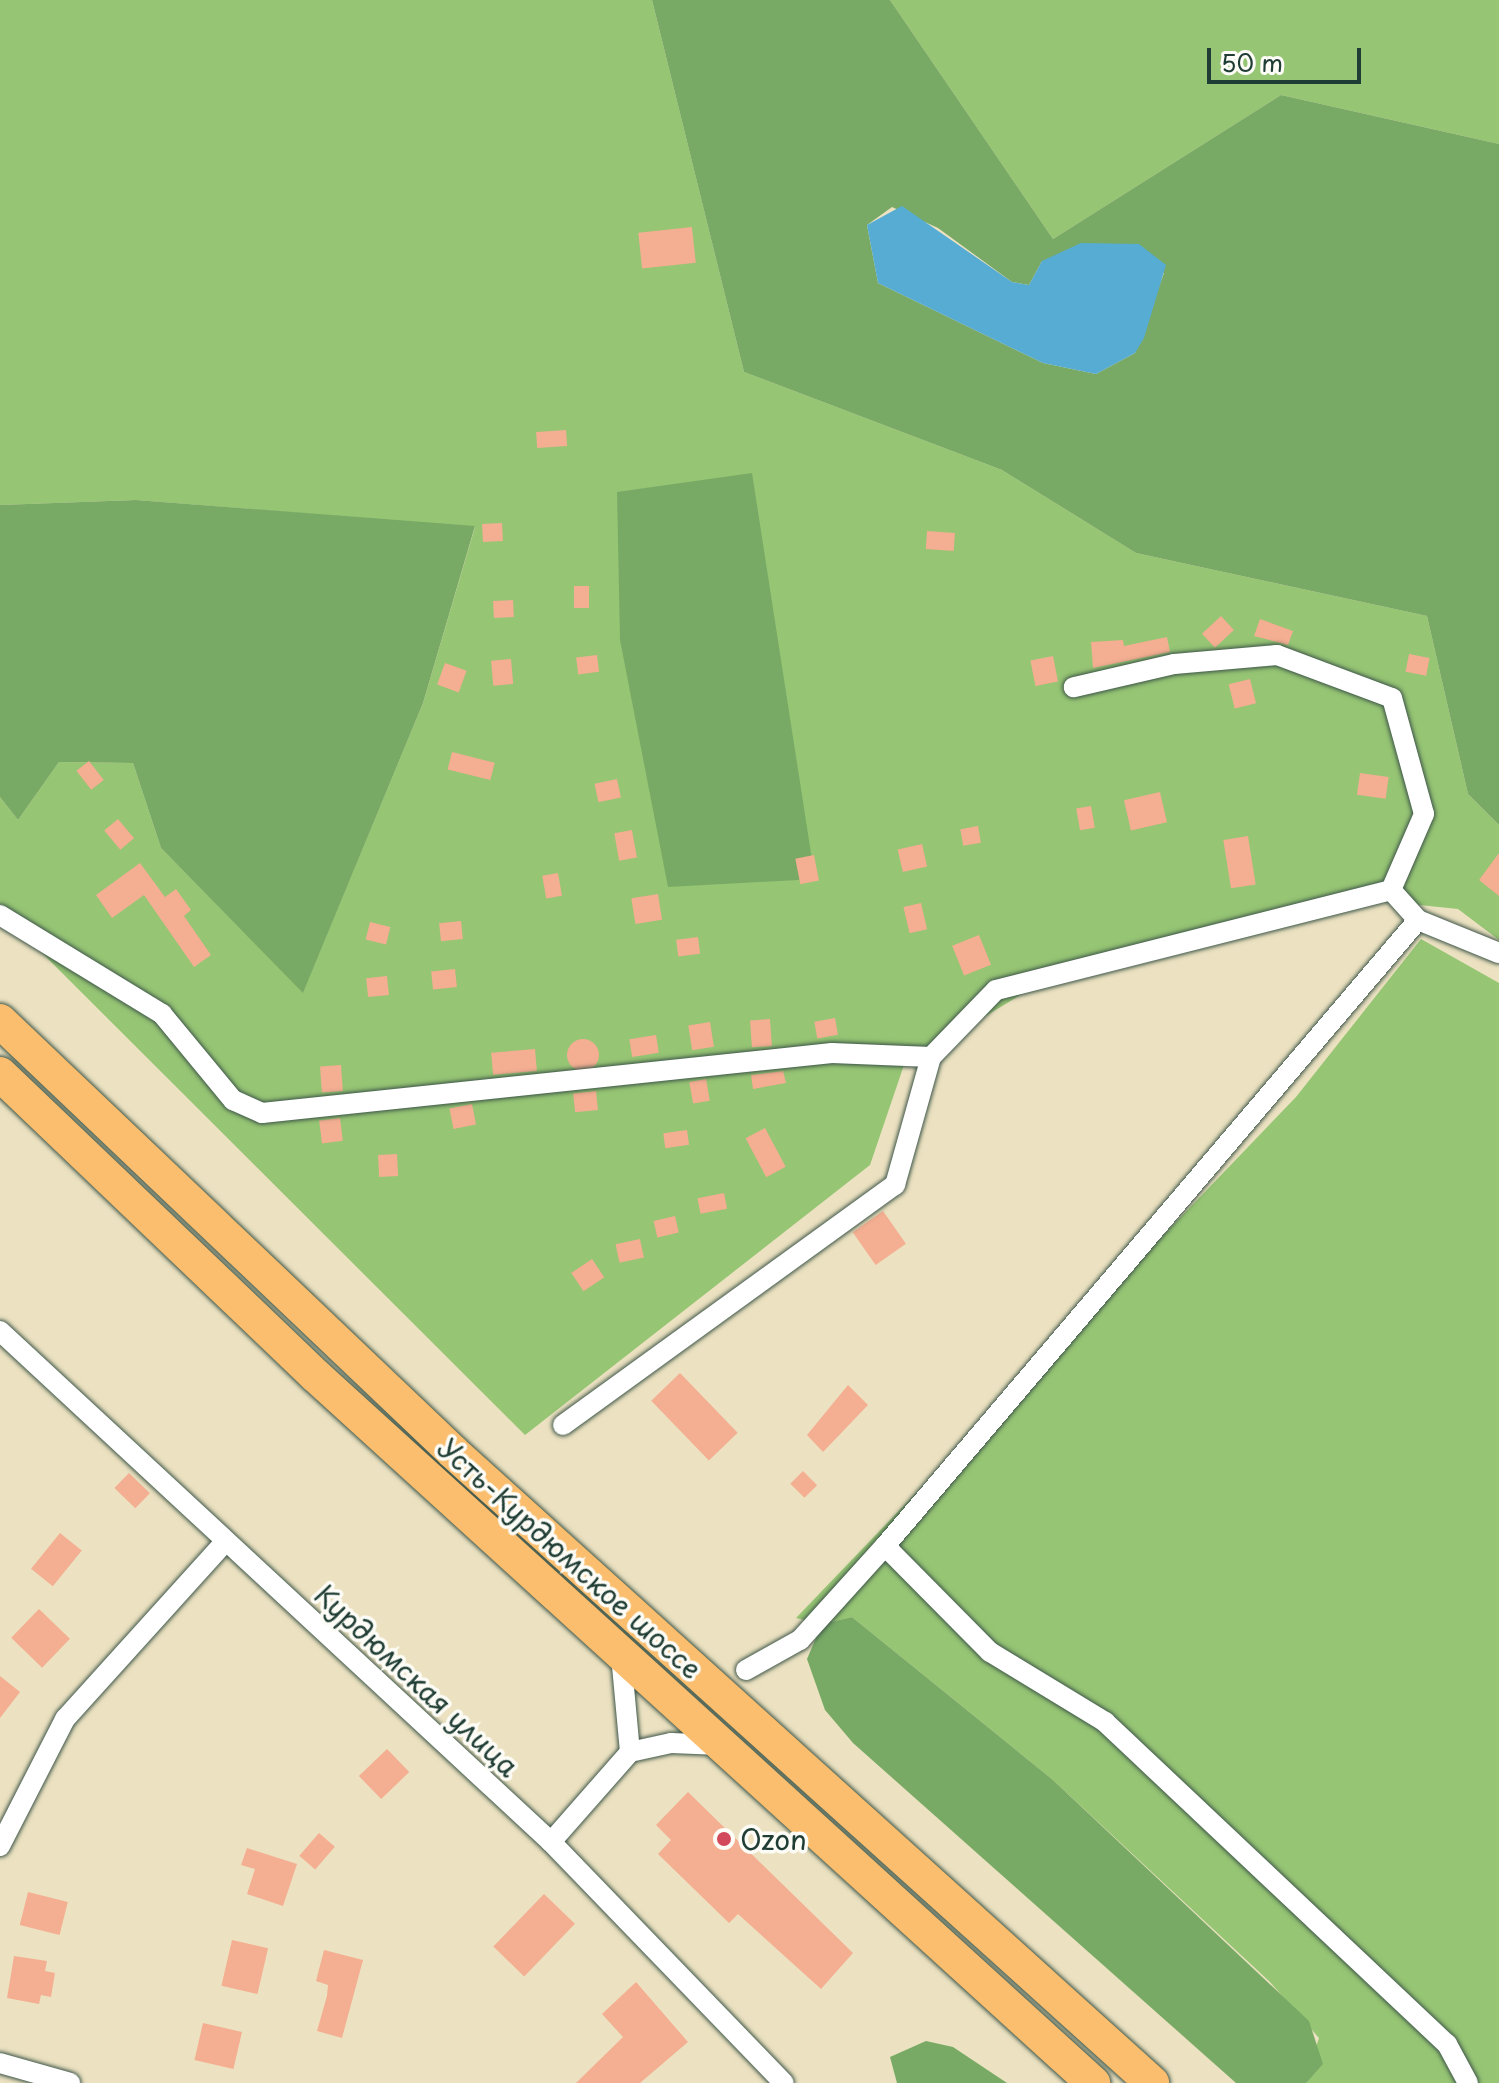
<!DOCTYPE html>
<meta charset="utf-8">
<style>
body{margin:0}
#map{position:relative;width:1499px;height:2083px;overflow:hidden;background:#ece2c1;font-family:"Playpen Sans",sans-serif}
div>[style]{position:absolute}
.green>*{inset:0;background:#96c574}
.forest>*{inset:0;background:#78aa66}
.water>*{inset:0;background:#57acd3}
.building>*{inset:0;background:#f4ae92;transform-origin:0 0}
.round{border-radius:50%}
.roads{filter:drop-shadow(0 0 2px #3e5649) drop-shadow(0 0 2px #3e5649)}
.minor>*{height:20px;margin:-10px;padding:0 10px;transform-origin:10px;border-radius:10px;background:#fff}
.primary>*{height:34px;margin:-17px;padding:0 17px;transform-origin:17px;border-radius:17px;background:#fabe6e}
.dots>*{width:22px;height:22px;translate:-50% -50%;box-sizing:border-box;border:4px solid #fdfcf7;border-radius:50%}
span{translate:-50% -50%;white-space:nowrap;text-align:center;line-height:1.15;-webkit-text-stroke:7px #fdfcf7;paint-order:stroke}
.street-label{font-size:28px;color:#1f3d34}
.poi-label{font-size:28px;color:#1f3d34}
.left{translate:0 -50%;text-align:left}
.scale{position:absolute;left:1207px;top:48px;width:154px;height:36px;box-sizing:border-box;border:4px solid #1f3d34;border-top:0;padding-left:10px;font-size:24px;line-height:28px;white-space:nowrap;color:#1f3d34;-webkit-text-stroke:6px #fdfcf7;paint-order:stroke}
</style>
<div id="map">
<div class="green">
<i style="clip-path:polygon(0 0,652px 0,744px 372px,1002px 470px,1136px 553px,1427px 616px,1468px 794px,1499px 825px,1499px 940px,1458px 909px,1333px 896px,1079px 960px,904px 1065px,870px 1165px,525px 1435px,0 911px,0 797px,18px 820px,59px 762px,133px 763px,161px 848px,303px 992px,423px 703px,475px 527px,136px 500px,0 505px)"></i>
<i style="clip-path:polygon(890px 0,1499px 0,1499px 144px,1281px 95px,1053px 239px)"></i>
<i style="clip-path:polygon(1421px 939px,1499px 983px,1499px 2083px,1304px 2083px,1319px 2038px,1270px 1982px,1053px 1780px,852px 1617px,822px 1624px,796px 1618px,1296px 1097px)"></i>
</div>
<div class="forest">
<i style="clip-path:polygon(evenodd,652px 0,890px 0,1053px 239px,1281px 95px,1499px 144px,1499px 825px,1468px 794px,1427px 616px,1136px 553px,1002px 470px,744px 372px,652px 0,892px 207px,938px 228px,1012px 282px,1029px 285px,1042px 261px,1164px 273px,1135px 353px,1096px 374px,1043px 363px,878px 283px,867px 225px,892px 207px)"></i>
<i style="clip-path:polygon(752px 473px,815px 879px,668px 887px,620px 640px,617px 492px)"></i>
<i style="clip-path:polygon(136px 500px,475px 526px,423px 703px,303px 993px,161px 848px,133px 763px,59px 762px,18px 820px,0 797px,0 505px)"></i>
<i style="clip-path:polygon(852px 1617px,1053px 1780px,1309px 2021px,1323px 2064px,1306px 2083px,1236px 2083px,853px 1743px,825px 1710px,807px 1659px,822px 1624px)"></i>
<i style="clip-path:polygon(926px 2041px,953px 2047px,1007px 2083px,897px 2083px,890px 2057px)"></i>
</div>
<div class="water">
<i style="clip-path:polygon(902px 206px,1012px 282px,1029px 285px,1042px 261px,1081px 243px,1139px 244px,1166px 265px,1144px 338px,1135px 353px,1096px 374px,1043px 363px,878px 283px,867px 225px)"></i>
</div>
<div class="building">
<i style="left:692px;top:227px;width:36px;height:54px;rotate:84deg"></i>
<i style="left:566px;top:430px;width:16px;height:30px;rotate:86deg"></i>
<i style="left:502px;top:523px;width:18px;height:20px;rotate:87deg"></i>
<i style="left:927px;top:531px;width:28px;height:18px;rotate:4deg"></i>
<i style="left:574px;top:586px;width:15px;height:22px"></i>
<i style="left:513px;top:600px;width:17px;height:20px;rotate:87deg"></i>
<i style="left:1221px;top:616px;width:19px;height:26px;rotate:47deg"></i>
<i style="clip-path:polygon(1260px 619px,1293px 631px,1288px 645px,1254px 636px)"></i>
<i style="clip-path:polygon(1167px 637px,1170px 652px,1093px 668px,1091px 642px,1123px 640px,1124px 646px)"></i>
<i style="left:1409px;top:654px;width:21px;height:18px;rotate:11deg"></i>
<i style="left:597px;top:655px;width:17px;height:21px;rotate:83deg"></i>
<i style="left:1053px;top:656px;width:26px;height:23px;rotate:79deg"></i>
<i style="left:511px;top:659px;width:25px;height:20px;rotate:85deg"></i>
<i style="left:445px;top:663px;width:23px;height:23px;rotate:20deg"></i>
<i style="left:1250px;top:679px;width:25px;height:22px;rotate:76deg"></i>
<i style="left:452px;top:752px;width:44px;height:18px;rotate:14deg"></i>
<i style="left:89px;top:761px;width:24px;height:16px;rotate:52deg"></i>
<i style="left:1360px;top:773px;width:29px;height:22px;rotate:8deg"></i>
<i style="left:617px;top:779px;width:19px;height:23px;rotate:78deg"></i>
<i style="left:1160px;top:792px;width:31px;height:37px;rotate:77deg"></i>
<i style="left:1091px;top:806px;width:22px;height:15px;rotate:80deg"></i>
<i style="left:118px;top:819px;width:25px;height:18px;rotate:50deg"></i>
<i style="left:978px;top:826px;width:17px;height:18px;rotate:80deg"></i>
<i style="left:632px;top:830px;width:28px;height:18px;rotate:80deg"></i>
<i style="left:1248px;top:836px;width:49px;height:25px;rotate:81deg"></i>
<i style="left:922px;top:844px;width:23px;height:25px;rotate:77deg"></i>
<i style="clip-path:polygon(1499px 853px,1499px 896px,1479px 880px)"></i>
<i style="left:814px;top:855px;width:26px;height:19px;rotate:79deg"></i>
<i style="clip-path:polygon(140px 863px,165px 897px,176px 889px,191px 910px,184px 916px,211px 955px,194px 967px,144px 895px,112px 918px,96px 895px)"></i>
<i style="left:558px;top:873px;width:23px;height:16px;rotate:80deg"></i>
<i style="left:658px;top:894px;width:26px;height:27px;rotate:81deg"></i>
<i style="left:921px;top:903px;width:27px;height:18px;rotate:77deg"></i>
<i style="left:461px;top:921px;width:18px;height:22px;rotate:84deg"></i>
<i style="left:370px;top:922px;width:21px;height:18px;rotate:14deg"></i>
<i style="left:979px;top:935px;width:32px;height:29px;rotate:68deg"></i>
<i style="left:698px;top:937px;width:17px;height:22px;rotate:83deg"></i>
<i style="left:455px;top:969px;width:18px;height:24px;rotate:84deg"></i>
<i style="left:387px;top:976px;width:19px;height:21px;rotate:84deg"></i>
<i style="left:835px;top:1018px;width:17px;height:21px;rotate:80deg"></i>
<i style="left:770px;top:1019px;width:27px;height:20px;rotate:86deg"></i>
<i style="left:710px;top:1022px;width:25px;height:22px;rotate:81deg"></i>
<i style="left:656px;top:1035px;width:18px;height:27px;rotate:81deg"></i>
<i class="round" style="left:567px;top:1039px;width:32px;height:32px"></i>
<i style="left:535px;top:1049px;width:22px;height:44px;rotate:85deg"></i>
<i style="left:341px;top:1065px;width:26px;height:21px;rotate:86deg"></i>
<i style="clip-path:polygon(783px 1071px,786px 1083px,753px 1089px,751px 1075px)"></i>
<i style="left:706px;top:1079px;width:22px;height:17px;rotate:80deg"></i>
<i style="left:596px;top:1091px;width:19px;height:23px;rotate:84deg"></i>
<i style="left:472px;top:1104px;width:21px;height:23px;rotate:79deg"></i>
<i style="left:340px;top:1118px;width:23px;height:21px;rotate:83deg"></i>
<i style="left:765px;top:1128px;width:44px;height:22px;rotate:62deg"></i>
<i style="left:687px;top:1130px;width:15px;height:24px;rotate:82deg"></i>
<i style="left:397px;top:1154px;width:22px;height:19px;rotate:87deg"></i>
<i style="left:724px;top:1193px;width:16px;height:27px;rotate:79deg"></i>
<i style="left:883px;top:1211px;width:40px;height:37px;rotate:55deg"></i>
<i style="left:675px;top:1216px;width:17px;height:22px;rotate:77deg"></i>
<i style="left:640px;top:1239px;width:19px;height:25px;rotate:78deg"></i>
<i style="left:592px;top:1259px;width:22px;height:25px;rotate:56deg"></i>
<i style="left:680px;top:1373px;width:83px;height:40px;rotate:46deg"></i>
<i style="clip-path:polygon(848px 1385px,868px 1405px,823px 1452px,807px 1435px)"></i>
<i style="left:803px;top:1471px;width:20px;height:18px;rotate:45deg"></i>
<i style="left:129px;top:1473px;width:29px;height:21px;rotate:44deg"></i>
<i style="left:60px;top:1533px;width:28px;height:46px;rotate:39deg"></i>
<i style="left:39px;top:1609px;width:43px;height:40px;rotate:44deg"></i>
<i style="clip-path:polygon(0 1676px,20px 1692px,0 1718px)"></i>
<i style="left:387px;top:1749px;width:32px;height:39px;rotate:46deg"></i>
<i style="clip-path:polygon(688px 1792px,853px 1953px,821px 1989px,738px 1914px,729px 1923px,658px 1854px,671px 1840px,656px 1825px)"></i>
<i style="left:319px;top:1833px;width:21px;height:30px;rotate:41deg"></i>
<i style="clip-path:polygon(247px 1848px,297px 1864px,283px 1906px,247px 1894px,255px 1869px,241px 1865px)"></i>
<i style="left:28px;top:1892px;width:41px;height:34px;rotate:14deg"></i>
<i style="left:544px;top:1894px;width:43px;height:73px;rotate:44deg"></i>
<i style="left:232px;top:1940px;width:37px;height:47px;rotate:13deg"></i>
<i style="clip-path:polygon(324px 1950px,363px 1960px,342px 2038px,317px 2031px,327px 1996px,328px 1985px,316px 1981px)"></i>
<i style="clip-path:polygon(14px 1956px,47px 1961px,45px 1971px,55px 1973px,51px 1997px,41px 1995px,39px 2004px,7px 1998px)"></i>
<i style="clip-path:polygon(636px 1982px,688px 2042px,640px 2083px,576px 2083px,623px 2037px,602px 2014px)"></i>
<i style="left:203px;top:2023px;width:40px;height:38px;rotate:13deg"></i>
</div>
<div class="roads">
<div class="minor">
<i style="left:1391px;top:890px;width:40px;rotate:48deg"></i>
<i style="left:1418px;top:920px;width:87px;rotate:22.2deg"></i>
<i style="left:0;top:915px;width:190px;rotate:31.4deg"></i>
<i style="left:162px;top:1014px;width:112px;rotate:50.5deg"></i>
<i style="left:233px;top:1100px;width:32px;rotate:24deg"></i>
<i style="left:262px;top:1113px;width:573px;rotate:-6.01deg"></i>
<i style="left:832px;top:1053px;width:99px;rotate:2.3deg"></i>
<i style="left:931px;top:1057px;width:93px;rotate:-45.9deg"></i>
<i style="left:996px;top:990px;width:407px;rotate:-14.2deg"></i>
<i style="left:1391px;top:890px;width:83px;rotate:-66.5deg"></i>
<i style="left:1424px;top:814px;width:120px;rotate:-105.4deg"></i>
<i style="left:1392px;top:698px;width:123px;rotate:-159.5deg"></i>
<i style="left:1277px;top:655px;width:103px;rotate:175deg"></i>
<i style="left:1174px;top:664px;width:103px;rotate:167deg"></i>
<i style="left:0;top:1331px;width:751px;rotate:42.84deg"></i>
<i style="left:551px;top:1842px;width:335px;rotate:46deg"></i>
<i style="left:563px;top:1425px;width:410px;rotate:-35.9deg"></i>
<i style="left:895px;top:1185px;width:133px;rotate:-74.3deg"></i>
<i style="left:885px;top:1546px;width:149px;rotate:45.3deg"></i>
<i style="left:990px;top:1652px;width:135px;rotate:31.3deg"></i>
<i style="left:1105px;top:1722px;width:470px;rotate:43.3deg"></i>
<i style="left:1447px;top:2044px;width:44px;rotate:61.7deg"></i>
<i style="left:621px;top:1655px;width:97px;rotate:84.7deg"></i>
<i style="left:746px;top:1670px;width:62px;rotate:-29.1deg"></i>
<i style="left:800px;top:1640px;width:127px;rotate:-47.9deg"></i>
<i style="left:885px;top:1546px;width:822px;rotate:-49.59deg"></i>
<i style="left:551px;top:1842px;width:120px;rotate:-48.7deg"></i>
<i style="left:630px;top:1752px;width:42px;rotate:-12.4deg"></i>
<i style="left:671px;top:1743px;width:50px;rotate:2.3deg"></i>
<i style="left:0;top:1846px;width:143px;rotate:-62.9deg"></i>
<i style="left:65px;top:1719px;width:240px;rotate:-47.9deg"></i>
<i style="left:0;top:2063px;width:73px;rotate:15.9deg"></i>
</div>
<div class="primary">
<i style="left:0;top:1021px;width:625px;rotate:43.57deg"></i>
<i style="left:453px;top:1452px;width:942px;rotate:42.07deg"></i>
<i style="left:0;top:1074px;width:437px;rotate:43.7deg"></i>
<i style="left:316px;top:1376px;width:1051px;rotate:42.3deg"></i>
</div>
</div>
<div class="dots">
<i style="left:724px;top:1839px;background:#d1495b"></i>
</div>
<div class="street-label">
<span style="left:570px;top:1558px;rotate:42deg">Усть-Курдюмское шоссе</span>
<span style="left:417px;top:1680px;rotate:43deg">Курдюмская улица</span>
</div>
<div class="poi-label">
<span class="left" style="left:740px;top:1839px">Ozon</span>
</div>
<div class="scale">50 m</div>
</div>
